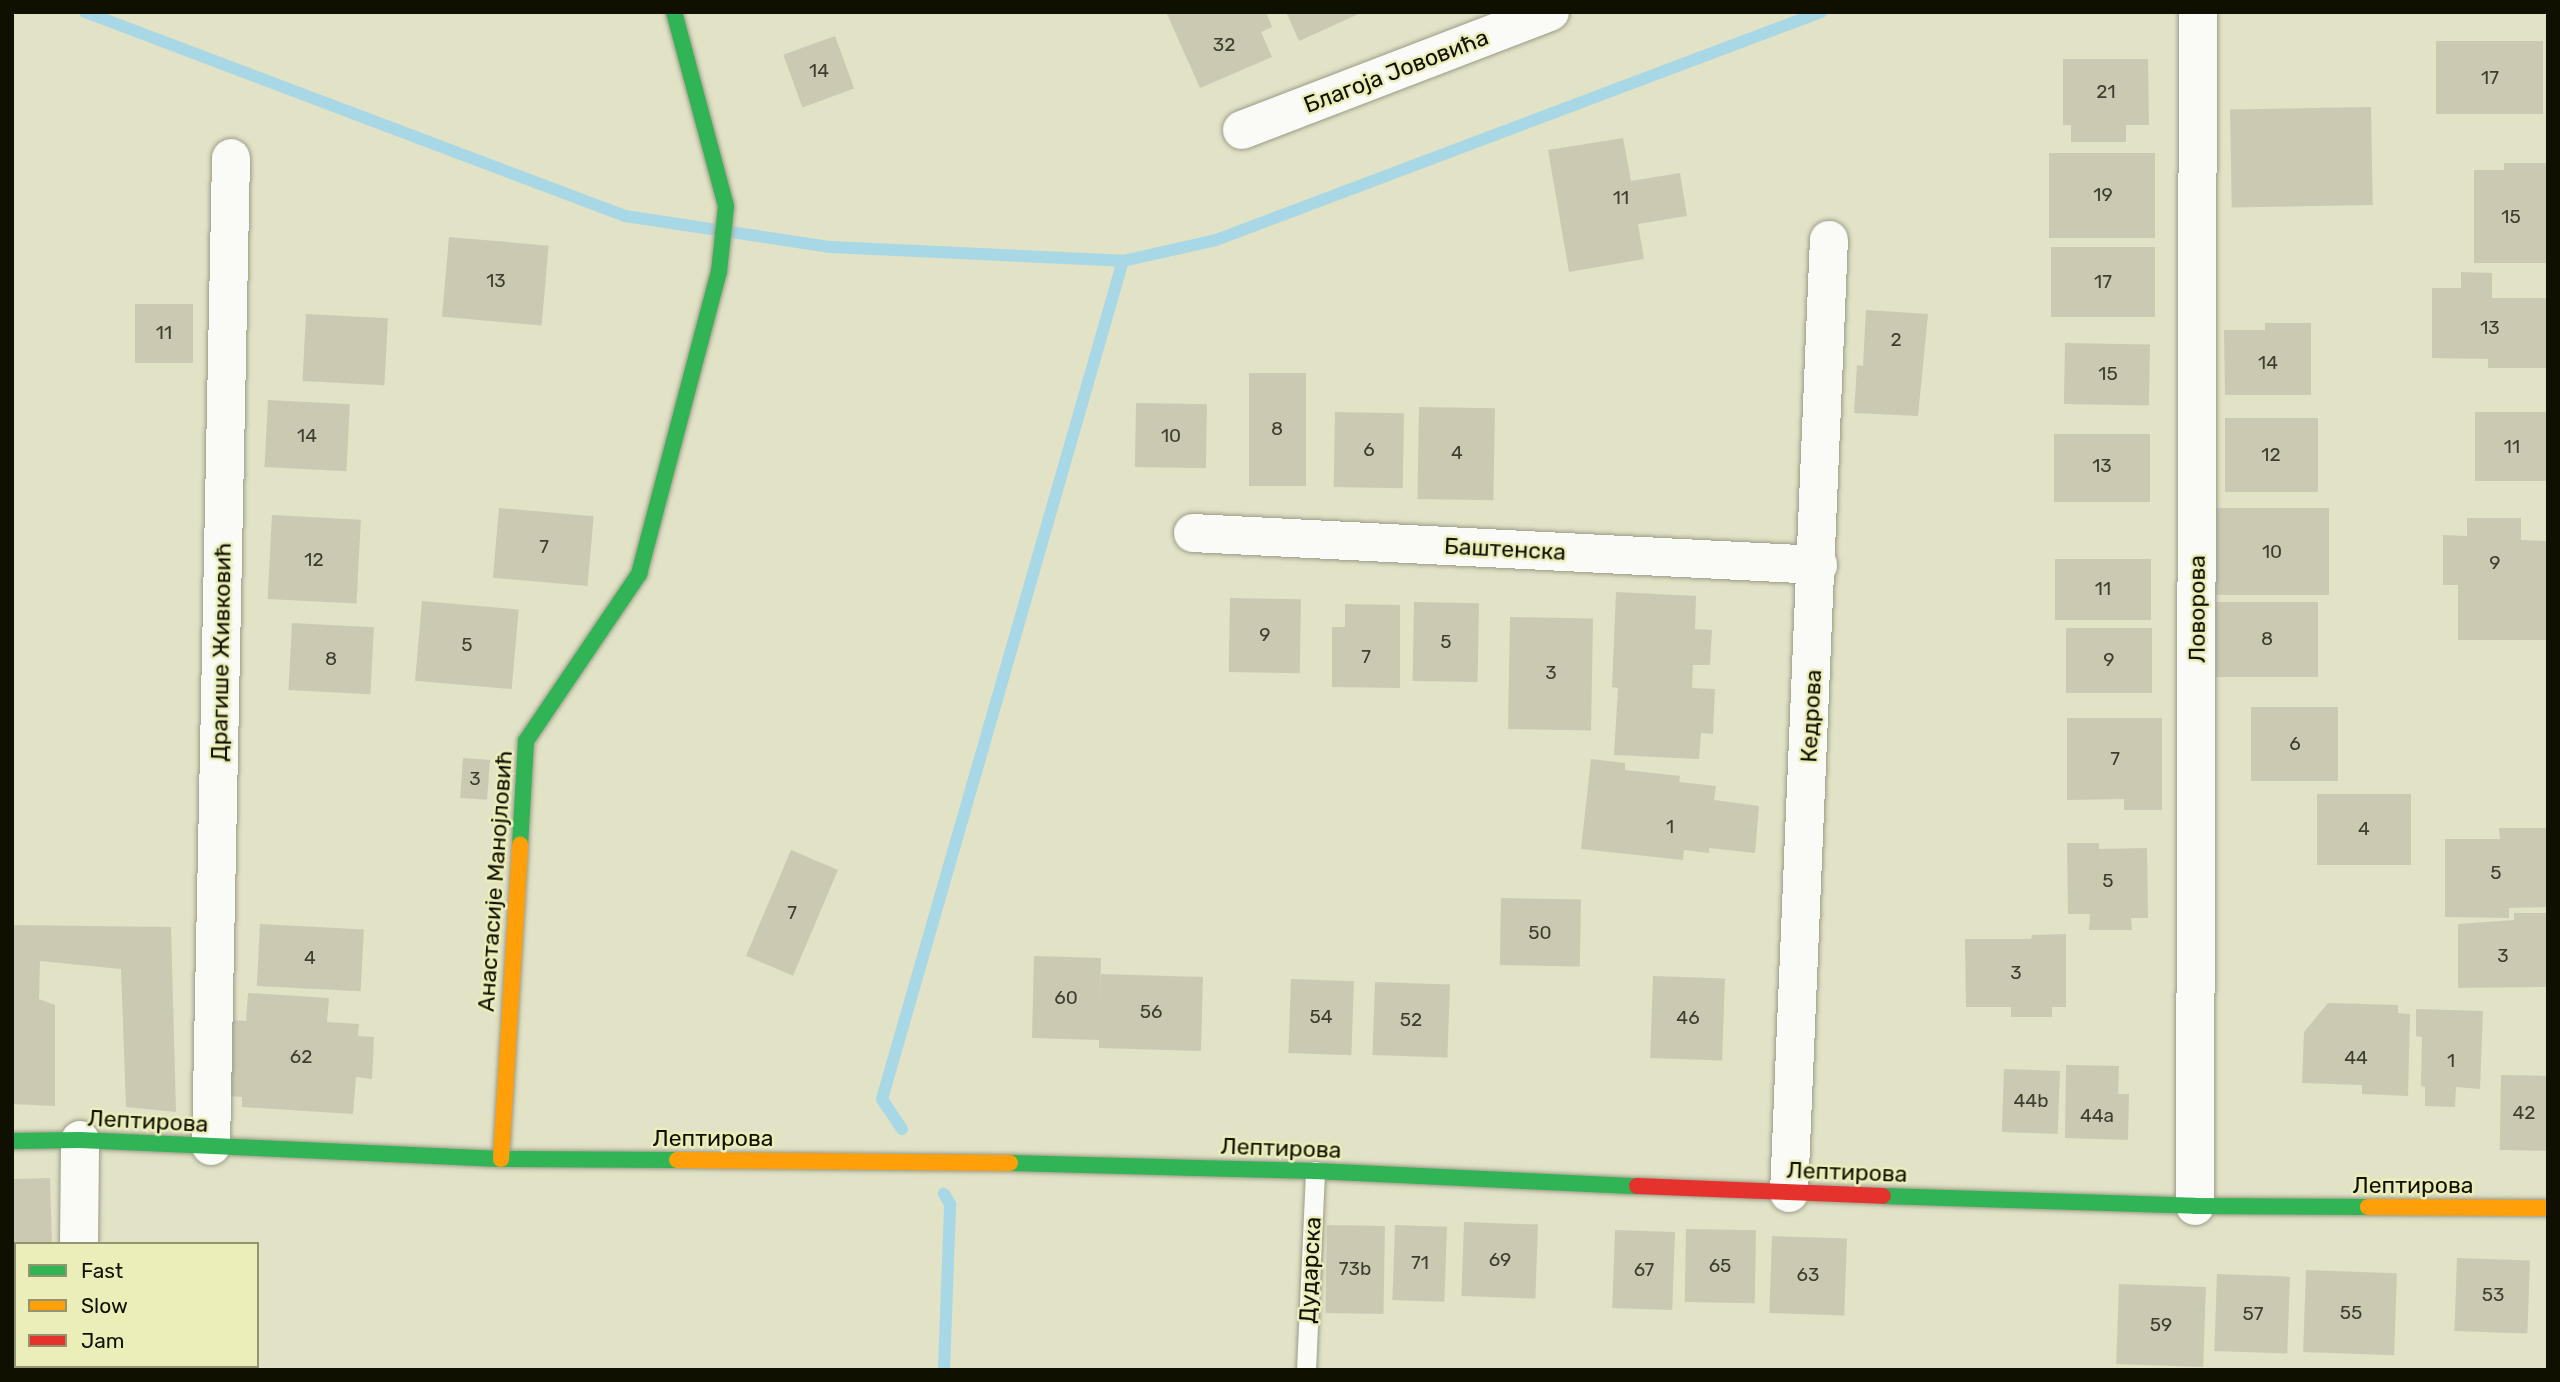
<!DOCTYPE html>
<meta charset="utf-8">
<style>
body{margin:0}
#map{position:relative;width:2560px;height:1382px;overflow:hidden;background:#e1e2c6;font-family:Rubik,sans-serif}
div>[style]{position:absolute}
.stream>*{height:12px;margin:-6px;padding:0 6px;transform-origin:6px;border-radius:6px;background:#a8d7e6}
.building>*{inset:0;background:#ccc9b3;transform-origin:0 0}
.roads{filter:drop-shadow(0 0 2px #9c9c87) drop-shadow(0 0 2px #9c9c87)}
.lane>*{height:19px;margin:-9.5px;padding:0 9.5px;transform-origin:9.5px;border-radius:9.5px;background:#fafbf6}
.street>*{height:38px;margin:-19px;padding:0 19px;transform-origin:19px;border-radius:19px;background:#fafbf6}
.fast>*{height:16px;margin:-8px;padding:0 8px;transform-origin:8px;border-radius:8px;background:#30b455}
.slow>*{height:16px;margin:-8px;padding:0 8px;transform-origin:8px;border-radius:8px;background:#ff9f0a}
.jam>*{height:16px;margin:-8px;padding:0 8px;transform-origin:8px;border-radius:8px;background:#e5322d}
span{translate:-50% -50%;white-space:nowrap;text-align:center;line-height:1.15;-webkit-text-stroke:5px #eceeba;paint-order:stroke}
.number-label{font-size:19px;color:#3f3e2e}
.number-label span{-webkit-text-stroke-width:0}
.street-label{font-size:23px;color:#101001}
.frame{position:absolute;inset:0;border:14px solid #101001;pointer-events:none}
.legend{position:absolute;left:14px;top:1242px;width:245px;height:126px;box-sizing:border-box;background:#eceeba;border:2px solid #949570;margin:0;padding:9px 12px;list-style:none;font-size:21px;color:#101001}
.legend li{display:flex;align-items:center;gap:14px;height:35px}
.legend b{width:35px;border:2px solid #949570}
</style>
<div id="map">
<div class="stream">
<i style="left:85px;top:12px;width:577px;rotate:20.7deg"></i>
<i style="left:625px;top:216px;width:208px;rotate:8.6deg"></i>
<i style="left:831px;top:247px;width:292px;rotate:2.7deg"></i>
<i style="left:1123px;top:261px;width:95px;rotate:-12.7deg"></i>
<i style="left:1216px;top:240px;width:647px;rotate:-20.65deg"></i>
<i style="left:902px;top:1129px;width:36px;rotate:-124deg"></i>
<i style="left:882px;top:1099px;width:872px;rotate:-73.96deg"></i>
<i style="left:944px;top:1370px;width:166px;rotate:-87.9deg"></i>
<i style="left:950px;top:1204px;width:12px;rotate:-121deg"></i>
</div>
<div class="building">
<i style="clip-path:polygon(1166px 12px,1266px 12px,1272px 27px,1261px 32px,1272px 57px,1200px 88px)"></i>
<i style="clip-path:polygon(1286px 12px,1363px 12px,1299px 41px)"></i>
<i style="left:835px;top:36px;width:56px;height:55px;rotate:70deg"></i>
<i style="left:2543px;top:41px;width:73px;height:107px;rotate:90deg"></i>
<i style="clip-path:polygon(2063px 59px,2148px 59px,2149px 125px,2126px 125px,2126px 142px,2071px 142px,2071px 125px,2063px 125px)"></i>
<i style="left:2371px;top:107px;width:98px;height:141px;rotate:89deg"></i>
<i style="clip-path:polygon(1623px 138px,1631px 181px,1680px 173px,1687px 216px,1638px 224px,1644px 259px,1569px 272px,1548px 150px)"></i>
<i style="left:2049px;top:153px;width:106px;height:85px"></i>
<i style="clip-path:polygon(2504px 163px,2548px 163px,2548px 263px,2474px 263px,2474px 170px,2504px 170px)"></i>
<i style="left:449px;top:237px;width:100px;height:80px;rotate:5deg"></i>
<i style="left:2051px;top:247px;width:104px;height:70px"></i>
<i style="clip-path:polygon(2461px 272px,2492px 273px,2492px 298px,2548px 298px,2548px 368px,2488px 368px,2488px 359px,2432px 358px,2432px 288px,2461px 288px)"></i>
<i style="left:135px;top:304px;width:58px;height:59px"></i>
<i style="clip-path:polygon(1866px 310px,1928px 314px,1918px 416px,1854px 413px,1857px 365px,1863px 366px)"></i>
<i style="left:306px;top:314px;width:82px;height:67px;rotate:3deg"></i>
<i style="clip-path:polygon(2265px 323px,2311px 323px,2311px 395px,2225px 395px,2224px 330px,2265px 330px)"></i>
<i style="left:2065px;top:343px;width:85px;height:61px;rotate:1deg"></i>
<i style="left:1249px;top:373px;width:57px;height:113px"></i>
<i style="left:268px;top:400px;width:82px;height:67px;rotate:3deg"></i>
<i style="left:1136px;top:403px;width:71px;height:64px;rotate:1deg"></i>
<i style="left:1419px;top:407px;width:76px;height:92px;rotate:1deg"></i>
<i style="left:1335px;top:412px;width:69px;height:75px;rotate:1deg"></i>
<i style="left:2475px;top:412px;width:73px;height:69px"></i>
<i style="left:2318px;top:418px;width:74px;height:93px;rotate:90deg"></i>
<i style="left:2054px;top:434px;width:96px;height:68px"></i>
<i style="left:499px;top:508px;width:95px;height:70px;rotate:5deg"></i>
<i style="left:2216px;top:508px;width:113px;height:87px"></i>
<i style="left:272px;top:515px;width:89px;height:84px;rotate:3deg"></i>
<i style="clip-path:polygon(2467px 518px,2521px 518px,2521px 540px,2548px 541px,2548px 640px,2458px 640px,2458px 585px,2443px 585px,2443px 535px,2467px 536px)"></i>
<i style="left:2055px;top:559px;width:96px;height:61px"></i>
<i style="clip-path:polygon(1616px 592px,1696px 596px,1695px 629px,1712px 630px,1711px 647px,1710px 665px,1693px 665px,1692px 688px,1715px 689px,1713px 734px,1701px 733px,1699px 759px,1614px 755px,1618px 688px,1612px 687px)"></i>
<i style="left:1230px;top:598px;width:71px;height:74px;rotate:1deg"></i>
<i style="left:422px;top:601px;width:97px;height:80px;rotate:5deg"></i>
<i style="left:1414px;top:602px;width:65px;height:79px;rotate:1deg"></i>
<i style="left:2216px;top:602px;width:102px;height:75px"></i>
<i style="clip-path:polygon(1345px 604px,1400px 605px,1400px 688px,1332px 687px,1332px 627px,1345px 627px)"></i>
<i style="left:1510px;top:617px;width:83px;height:112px;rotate:1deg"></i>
<i style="left:292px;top:623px;width:82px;height:67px;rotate:3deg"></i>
<i style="left:2066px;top:628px;width:86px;height:65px"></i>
<i style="left:2251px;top:707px;width:87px;height:74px"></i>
<i style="clip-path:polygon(2067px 718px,2162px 718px,2162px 810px,2124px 810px,2124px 799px,2067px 800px)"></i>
<i style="left:463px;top:758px;width:27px;height:40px;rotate:4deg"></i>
<i style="clip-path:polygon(1591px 759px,1625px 763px,1625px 770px,1680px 776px,1679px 782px,1716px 786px,1714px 800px,1759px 806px,1755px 853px,1709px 848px,1709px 853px,1684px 850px,1683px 860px,1581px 849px)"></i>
<i style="left:2317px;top:794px;width:94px;height:71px"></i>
<i style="clip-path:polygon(2499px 828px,2548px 828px,2548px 907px,2509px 908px,2509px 918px,2445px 917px,2445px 839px,2500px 839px)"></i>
<i style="clip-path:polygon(2067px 843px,2099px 843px,2099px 849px,2147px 848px,2148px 918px,2131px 918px,2132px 930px,2089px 930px,2090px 914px,2068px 914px)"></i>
<i style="left:791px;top:850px;width:51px;height:115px;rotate:23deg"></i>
<i style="left:1501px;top:898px;width:80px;height:67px;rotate:1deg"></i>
<i style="clip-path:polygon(2514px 913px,2548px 913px,2548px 987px,2458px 988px,2458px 924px,2514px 920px)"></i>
<i style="left:260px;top:924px;width:104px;height:62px;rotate:3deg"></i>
<i style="clip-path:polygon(12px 925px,171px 927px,176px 1112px,126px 1107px,121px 969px,40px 961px,39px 999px,55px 1005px,55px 1106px,12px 1104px)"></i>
<i style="clip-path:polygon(2066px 934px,2066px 1007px,2052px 1007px,2052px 1017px,2011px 1017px,2011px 1007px,1966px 1007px,1965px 939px,2031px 939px,2032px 935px)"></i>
<i style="clip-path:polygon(1034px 956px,1101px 958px,1100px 1002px,1101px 974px,1203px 977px,1201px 1051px,1099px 1048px,1099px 1040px,1032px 1038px)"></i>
<i style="left:1653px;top:976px;width:72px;height:82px;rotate:2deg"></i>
<i style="left:1291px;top:979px;width:63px;height:74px;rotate:2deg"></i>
<i style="left:1375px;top:982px;width:75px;height:73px;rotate:2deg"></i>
<i style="clip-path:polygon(248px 993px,329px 998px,327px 1022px,359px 1024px,358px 1036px,374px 1037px,372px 1079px,356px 1077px,353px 1114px,242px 1107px,242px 1097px,227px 1096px,231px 1020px,246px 1021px)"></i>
<i style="clip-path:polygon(2328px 1003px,2398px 1005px,2398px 1013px,2410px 1014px,2408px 1096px,2362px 1094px,2362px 1085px,2302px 1083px,2304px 1032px)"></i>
<i style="clip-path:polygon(2416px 1009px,2483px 1011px,2480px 1089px,2456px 1087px,2455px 1107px,2425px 1106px,2425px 1087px,2421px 1086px,2422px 1037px,2416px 1036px)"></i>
<i style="clip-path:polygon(2066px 1065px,2119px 1066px,2118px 1094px,2129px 1094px,2128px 1140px,2065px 1138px)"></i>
<i style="left:2004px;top:1069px;width:56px;height:63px;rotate:2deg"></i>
<i style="left:2501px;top:1075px;width:47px;height:75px;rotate:1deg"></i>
<i style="clip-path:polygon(50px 1178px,52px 1244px,16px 1244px,16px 1258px,12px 1258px,12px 1179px)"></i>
<i style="left:1464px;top:1222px;width:74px;height:74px;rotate:2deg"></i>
<i style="left:1327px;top:1225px;width:58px;height:88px;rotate:1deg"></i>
<i style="left:1395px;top:1225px;width:52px;height:75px;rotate:2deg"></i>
<i style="left:1686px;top:1229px;width:70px;height:73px;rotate:1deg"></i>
<i style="left:1615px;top:1230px;width:60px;height:78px;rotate:2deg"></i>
<i style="left:1772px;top:1236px;width:75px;height:77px;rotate:2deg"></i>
<i style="left:2457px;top:1258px;width:73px;height:73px;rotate:2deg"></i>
<i style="left:2306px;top:1270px;width:91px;height:82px;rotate:2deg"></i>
<i style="left:2217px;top:1274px;width:73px;height:77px;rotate:2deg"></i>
<i style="left:2119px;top:1284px;width:87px;height:80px;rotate:2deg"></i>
</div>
<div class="roads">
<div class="lane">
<i style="left:1306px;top:1370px;width:199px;rotate:-87.4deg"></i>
</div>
<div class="street">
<i style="left:1242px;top:130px;width:330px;rotate:-21deg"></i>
<i style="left:1193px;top:533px;width:626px;rotate:2.93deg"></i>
<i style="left:211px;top:1146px;width:988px;rotate:-88.84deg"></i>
<i style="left:1789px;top:1193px;width:954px;rotate:-87.6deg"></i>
<i style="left:2195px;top:1206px;width:1194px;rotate:-89.86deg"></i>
<i style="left:79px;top:1244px;width:104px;rotate:-89.4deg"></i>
<i style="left:77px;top:1370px;width:4px;rotate:-90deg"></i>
</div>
<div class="fast">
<i style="left:520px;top:845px;width:104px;rotate:-86.7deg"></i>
<i style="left:526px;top:741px;width:202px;rotate:-55.9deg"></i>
<i style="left:639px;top:574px;width:312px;rotate:-75.2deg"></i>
<i style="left:719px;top:272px;width:66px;rotate:-83.9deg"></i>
<i style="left:726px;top:206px;width:201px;rotate:-105deg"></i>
<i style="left:12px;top:1141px;width:68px;rotate:-0.8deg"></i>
<i style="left:80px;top:1140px;width:421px;rotate:2.6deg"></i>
<i style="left:501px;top:1159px;width:176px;rotate:0.3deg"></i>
<i style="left:1010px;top:1163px;width:305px;rotate:1.5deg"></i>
<i style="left:1315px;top:1171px;width:322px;rotate:2.7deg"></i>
<i style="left:1883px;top:1196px;width:312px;rotate:1.8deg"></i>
<i style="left:2195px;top:1206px;width:173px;rotate:0.3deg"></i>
</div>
<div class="slow">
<i style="left:501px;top:1159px;width:315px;rotate:-86.5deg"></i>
<i style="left:677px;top:1160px;width:333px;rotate:0.5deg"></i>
<i style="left:2368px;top:1207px;width:180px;rotate:0.3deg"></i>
</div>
<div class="jam">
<i style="left:1637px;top:1186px;width:246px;rotate:2.3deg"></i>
</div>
</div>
<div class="number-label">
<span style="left:1224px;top:45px">32</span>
<span style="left:819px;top:71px">14</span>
<span style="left:2490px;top:78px">17</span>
<span style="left:2106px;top:92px">21</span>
<span style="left:2103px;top:195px">19</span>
<span style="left:1621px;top:198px">11</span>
<span style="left:2511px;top:217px">15</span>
<span style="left:496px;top:281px">13</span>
<span style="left:2103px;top:282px">17</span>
<span style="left:2490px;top:328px">13</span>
<span style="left:164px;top:333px">11</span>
<span style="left:1896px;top:340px">2</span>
<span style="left:2268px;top:363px">14</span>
<span style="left:2108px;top:374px">15</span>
<span style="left:1277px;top:429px">8</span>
<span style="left:307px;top:436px">14</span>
<span style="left:1171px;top:436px">10</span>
<span style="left:2512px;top:447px">11</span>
<span style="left:1369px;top:450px">6</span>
<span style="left:1457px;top:453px">4</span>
<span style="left:2271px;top:455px">12</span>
<span style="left:2102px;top:466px">13</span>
<span style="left:544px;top:547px">7</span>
<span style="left:2272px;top:552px">10</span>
<span style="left:314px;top:560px">12</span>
<span style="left:2495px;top:563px">9</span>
<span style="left:2103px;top:589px">11</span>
<span style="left:1265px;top:635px">9</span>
<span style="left:2267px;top:639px">8</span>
<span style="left:1446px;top:642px">5</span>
<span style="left:467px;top:645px">5</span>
<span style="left:1366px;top:657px">7</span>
<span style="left:331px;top:659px">8</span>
<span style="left:2109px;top:660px">9</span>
<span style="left:1551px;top:673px">3</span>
<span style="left:2295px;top:744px">6</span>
<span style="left:2115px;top:759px">7</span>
<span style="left:475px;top:779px">3</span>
<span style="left:1670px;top:827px">1</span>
<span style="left:2364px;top:829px">4</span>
<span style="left:2496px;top:873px">5</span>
<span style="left:2108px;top:881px">5</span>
<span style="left:792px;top:913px">7</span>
<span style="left:1540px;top:933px">50</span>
<span style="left:2503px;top:956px">3</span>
<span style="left:310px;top:958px">4</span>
<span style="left:2016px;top:973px">3</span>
<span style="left:1066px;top:998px">60</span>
<span style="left:1151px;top:1012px">56</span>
<span style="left:1321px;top:1017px">54</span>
<span style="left:1688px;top:1018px">46</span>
<span style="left:1411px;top:1020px">52</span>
<span style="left:301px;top:1057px">62</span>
<span style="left:2356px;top:1058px">44</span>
<span style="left:2451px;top:1061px">1</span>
<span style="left:2031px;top:1101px">44b</span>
<span style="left:2524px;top:1113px">42</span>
<span style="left:2097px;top:1116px">44a</span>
<span style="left:1500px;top:1260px">69</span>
<span style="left:1420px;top:1263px">71</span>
<span style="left:1720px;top:1266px">65</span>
<span style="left:1355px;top:1269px">73b</span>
<span style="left:1644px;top:1270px">67</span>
<span style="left:1808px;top:1275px">63</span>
<span style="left:2493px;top:1295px">53</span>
<span style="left:2351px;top:1313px">55</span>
<span style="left:2253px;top:1314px">57</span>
<span style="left:2161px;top:1325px">59</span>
</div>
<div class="street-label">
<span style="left:1396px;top:71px;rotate:-21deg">Благоја Јововића</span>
<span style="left:1505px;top:549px;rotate:3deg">Баштенска</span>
<span style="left:2197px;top:609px;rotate:-90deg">Ловорова</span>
<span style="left:221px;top:652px;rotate:-89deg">Драгише Живковић</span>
<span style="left:1811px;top:716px;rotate:-87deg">Кедрова</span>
<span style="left:495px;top:881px;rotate:-86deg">Анастасије Манојловић</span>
<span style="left:148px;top:1121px;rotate:3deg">Лептирова</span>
<span style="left:713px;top:1138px">Лептирова</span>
<span style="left:1281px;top:1148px;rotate:2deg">Лептирова</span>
<span style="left:1847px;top:1172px;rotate:2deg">Лептирова</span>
<span style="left:2413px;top:1185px">Лептирова</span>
<span style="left:1310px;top:1270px;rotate:-87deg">Дударска</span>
</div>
<div class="frame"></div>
<ul class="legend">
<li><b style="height:9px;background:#30b455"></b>Fast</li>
<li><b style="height:9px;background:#ff9f0a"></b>Slow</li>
<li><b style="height:9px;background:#e5322d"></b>Jam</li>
</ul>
</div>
